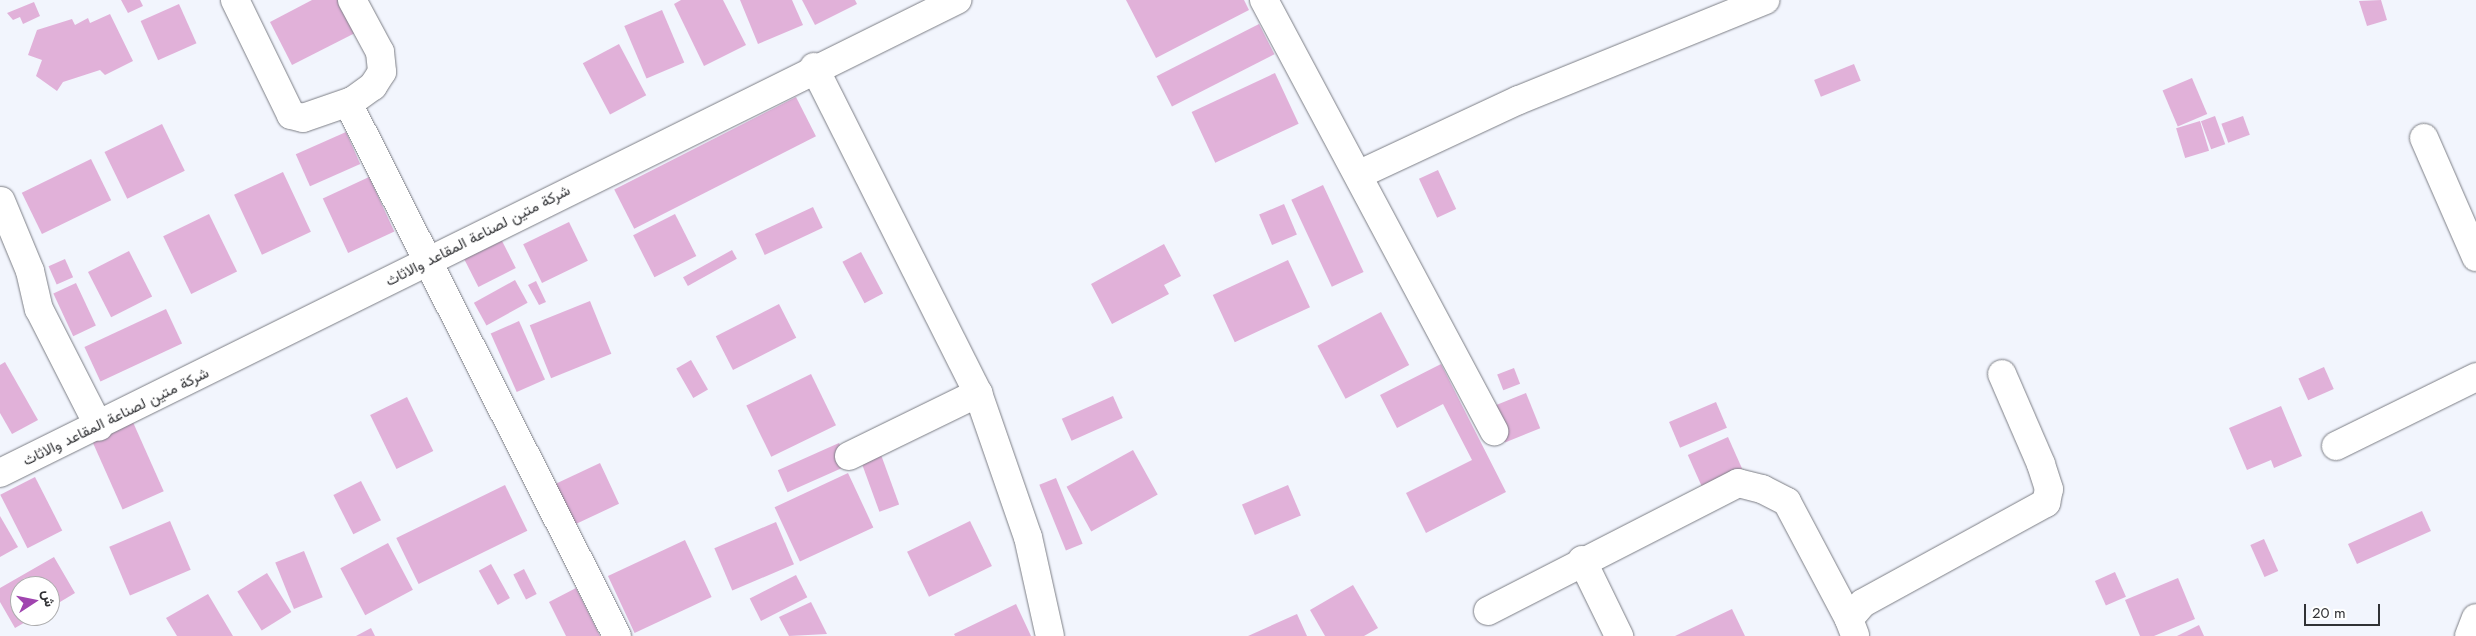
<!DOCTYPE html>
<meta charset="utf-8">
<style>
body{margin:0}
#map{position:relative;width:2476px;height:636px;overflow:hidden;background:#f2f5fd;font-family:Jost,Vazirmatn,sans-serif}
div>[style]{position:absolute}
.building>*{inset:0;background:#e1b1d9;transform-origin:0 0}
.roads{filter:drop-shadow(0 0 1px #7c7e85) drop-shadow(0 0 1px #7c7e85)}
.minor>*{height:28px;margin:-14px;padding:0 14px;transform-origin:14px;border-radius:14px;background:#fff}
span{translate:-50% -50%;white-space:nowrap;text-align:center;line-height:1.15;-webkit-text-stroke:4.5px #fff;paint-order:stroke}
.street-label{font-size:15px;color:#313235}
.north{position:absolute;left:10px;top:576px;width:50px;height:50px;box-sizing:border-box;background:#fff;border:1px solid #adadae;border-radius:50%;rotate:79deg;font-size:14px;font-weight:700;line-height:20px;text-align:center;color:#313235}
.north::after{content:'';display:block;margin:auto;width:18px;height:22px;background:#a044af;clip-path:polygon(50% 0,100% 100%,50% 72%,0 100%)}
.scale{position:absolute;left:2304px;top:604px;width:76px;height:22px;box-sizing:border-box;border:2px solid #313235;border-top:0;padding-left:6px;font-size:15px;line-height:18px;white-space:nowrap;color:#313235;-webkit-text-stroke:4px #fff;paint-order:stroke}
</style>
<div id="map">
<div class="building">
<i style="clip-path:polygon(121px 0,140px 0,143px 6px,128px 13px)"></i>
<i style="clip-path:polygon(312px 0,343px 0,359px 31px,292px 65px,270px 22px)"></i>
<i style="clip-path:polygon(681px 0,723px 0,746px 45px,704px 66px,674px 4px)"></i>
<i style="clip-path:polygon(740px 0,792px 0,803px 25px,758px 44px)"></i>
<i style="clip-path:polygon(802px 0,855px 0,857px 4px,815px 25px)"></i>
<i style="clip-path:polygon(1126px 0,1244px 0,1249px 10px,1156px 58px)"></i>
<i style="clip-path:polygon(2381px 0,2387px 20px,2367px 26px,2359px 1px)"></i>
<i style="clip-path:polygon(34px 2px,40px 16px,23px 24px,20px 17px,13px 20px,7px 13px)"></i>
<i style="left:179px;top:4px;width:43px;height:42px;rotate:66deg"></i>
<i style="left:662px;top:10px;width:57px;height:41px;rotate:67deg"></i>
<i style="clip-path:polygon(110px 14px,133px 61px,105px 75px,100px 70px,63px 82px,57px 91px,36px 76px,42px 60px,28px 55px,37px 30px,72px 19px,75px 25px,88px 18px,90px 23px)"></i>
<i style="left:1259px;top:24px;width:34px;height:115px;rotate:63deg"></i>
<i style="left:619px;top:44px;width:58px;height:41px;rotate:62deg"></i>
<i style="left:1854px;top:64px;width:18px;height:43px;rotate:68deg"></i>
<i style="left:1275px;top:73px;width:56px;height:92px;rotate:65deg"></i>
<i style="left:2192px;top:78px;width:39px;height:32px;rotate:67deg"></i>
<i style="left:796px;top:97px;width:44px;height:204px;rotate:63deg"></i>
<i style="left:2215px;top:116px;width:30px;height:15px;rotate:70deg"></i>
<i style="left:2243px;top:116px;width:20px;height:23px;rotate:70deg"></i>
<i style="left:2200px;top:121px;width:31px;height:25px;rotate:73deg"></i>
<i style="left:162px;top:124px;width:52px;height:64px;rotate:64deg"></i>
<i style="left:346px;top:132px;width:35px;height:55px;rotate:66deg"></i>
<i style="left:91px;top:159px;width:46px;height:77px;rotate:64deg"></i>
<i style="left:1438px;top:170px;width:43px;height:21px;rotate:65deg"></i>
<i style="left:283px;top:172px;width:66px;height:54px;rotate:65deg"></i>
<i style="left:369px;top:177px;width:60px;height:51px;rotate:65deg"></i>
<i style="left:1323px;top:185px;width:96px;height:35px;rotate:65deg"></i>
<i style="left:1284px;top:204px;width:33px;height:27px;rotate:67deg"></i>
<i style="left:813px;top:207px;width:23px;height:64px;rotate:65deg"></i>
<i style="left:209px;top:214px;width:64px;height:51px;rotate:64deg"></i>
<i style="left:675px;top:214px;width:47px;height:47px;rotate:63deg"></i>
<i style="left:569px;top:222px;width:43px;height:51px;rotate:64deg"></i>
<i style="left:499px;top:235px;width:37px;height:42px;rotate:63deg"></i>
<i style="clip-path:polygon(1164px 244px,1181px 276px,1164px 285px,1169px 294px,1112px 324px,1091px 284px)"></i>
<i style="left:732px;top:250px;width:10px;height:56px;rotate:61deg"></i>
<i style="left:129px;top:251px;width:51px;height:46px;rotate:63deg"></i>
<i style="left:861px;top:252px;width:47px;height:21px;rotate:62deg"></i>
<i style="left:65px;top:259px;width:20px;height:18px;rotate:66deg"></i>
<i style="left:1288px;top:260px;width:52px;height:83px;rotate:65deg"></i>
<i style="left:515px;top:280px;width:26px;height:47px;rotate:61deg"></i>
<i style="clip-path:polygon(536px 281px,546px 302px,539px 305px,528px 285px)"></i>
<i style="left:76px;top:283px;width:47px;height:25px;rotate:65deg"></i>
<i style="left:590px;top:301px;width:57px;height:65px;rotate:68deg"></i>
<i style="left:779px;top:304px;width:38px;height:71px;rotate:63deg"></i>
<i style="left:166px;top:309px;width:38px;height:90px;rotate:65deg"></i>
<i style="left:1381px;top:312px;width:60px;height:72px;rotate:62deg"></i>
<i style="left:519px;top:321px;width:64px;height:31px;rotate:66deg"></i>
<i style="left:691px;top:360px;width:34px;height:17px;rotate:60deg"></i>
<i style="clip-path:polygon(5px 362px,38px 420px,12px 434px,0 413px,0 365px)"></i>
<i style="clip-path:polygon(1441px 364px,1506px 492px,1426px 533px,1406px 493px,1472px 460px,1443px 404px,1397px 428px,1380px 395px)"></i>
<i style="left:2324px;top:367px;width:24px;height:28px;rotate:66deg"></i>
<i style="left:1514px;top:368px;width:17px;height:18px;rotate:69deg"></i>
<i style="left:811px;top:374px;width:57px;height:72px;rotate:64deg"></i>
<i style="left:1526px;top:393px;width:38px;height:38px;rotate:68deg"></i>
<i style="left:1113px;top:396px;width:24px;height:56px;rotate:66deg"></i>
<i style="left:407px;top:397px;width:60px;height:41px;rotate:64deg"></i>
<i style="left:1716px;top:402px;width:28px;height:51px;rotate:67deg"></i>
<i style="clip-path:polygon(2281px 406px,2302px 456px,2274px 468px,2271px 460px,2247px 470px,2229px 428px)"></i>
<i style="left:132px;top:420px;width:78px;height:45px;rotate:66deg"></i>
<i style="left:1728px;top:437px;width:43px;height:44px;rotate:66deg"></i>
<i style="left:839px;top:443px;width:24px;height:67px;rotate:66deg"></i>
<i style="left:1133px;top:450px;width:51px;height:76px;rotate:61deg"></i>
<i style="left:880px;top:452px;width:56px;height:21px;rotate:70deg"></i>
<i style="left:600px;top:463px;width:45px;height:50px;rotate:65deg"></i>
<i style="left:848px;top:473px;width:60px;height:81px;rotate:65deg"></i>
<i style="left:35px;top:477px;width:60px;height:39px;rotate:63deg"></i>
<i style="left:1056px;top:478px;width:71px;height:18px;rotate:68deg"></i>
<i style="left:361px;top:481px;width:44px;height:31px;rotate:63deg"></i>
<i style="left:505px;top:485px;width:51px;height:121px;rotate:64deg"></i>
<i style="left:1288px;top:485px;width:33px;height:50px;rotate:67deg"></i>
<i style="left:2422px;top:511px;width:22px;height:81px;rotate:66deg"></i>
<i style="clip-path:polygon(0 516px,18px 547px,0 557px)"></i>
<i style="left:170px;top:521px;width:53px;height:66px;rotate:67deg"></i>
<i style="left:970px;top:521px;width:50px;height:70px;rotate:64deg"></i>
<i style="left:776px;top:522px;width:46px;height:67px;rotate:67deg"></i>
<i style="left:2264px;top:539px;width:35px;height:15px;rotate:66deg"></i>
<i style="left:685px;top:540px;width:63px;height:85px;rotate:65deg"></i>
<i style="left:388px;top:543px;width:53px;height:54px;rotate:62deg"></i>
<i style="left:304px;top:551px;width:50px;height:31px;rotate:68deg"></i>
<i style="clip-path:polygon(54px 557px,75px 593px,50px 608px,50px 586px,20px 586px,20px 616px,36px 616px,15px 628px,0 602px,0 588px)"></i>
<i style="left:491px;top:564px;width:39px;height:14px;rotate:61deg"></i>
<i style="left:524px;top:569px;width:28px;height:12px;rotate:63deg"></i>
<i style="left:2115px;top:572px;width:27px;height:22px;rotate:66deg"></i>
<i style="left:267px;top:573px;width:46px;height:35px;rotate:58deg"></i>
<i style="left:796px;top:575px;width:25px;height:52px;rotate:63deg"></i>
<i style="clip-path:polygon(2178px 578px,2195px 619px,2154px 636px,2140px 636px,2125px 600px)"></i>
<i style="clip-path:polygon(1353px 585px,1378px 628px,1364px 636px,1325px 636px,1310px 610px)"></i>
<i style="clip-path:polygon(576px 588px,600px 636px,566px 636px,549px 602px)"></i>
<i style="clip-path:polygon(208px 594px,233px 636px,177px 636px,166px 618px)"></i>
<i style="clip-path:polygon(811px 602px,827px 634px,789px 636px,779px 617px)"></i>
<i style="clip-path:polygon(1016px 604px,1031px 636px,955px 636px,954px 634px)"></i>
<i style="clip-path:polygon(1732px 609px,1745px 636px,1675px 636px)"></i>
<i style="clip-path:polygon(1297px 614px,1307px 636px,1248px 636px)"></i>
<i style="clip-path:polygon(2199px 625px,2204px 636px,2177px 636px)"></i>
<i style="clip-path:polygon(371px 628px,375px 636px,356px 636px)"></i>
</div>
<div class="roads">
<div class="minor">
<i style="left:235px;top:0;width:128px;rotate:64deg"></i>
<i style="left:291px;top:115px;width:12px;rotate:14deg"></i>
<i style="left:303px;top:118px;width:52px;rotate:-19.1deg"></i>
<i style="left:352px;top:0;width:59px;rotate:61.7deg"></i>
<i style="left:380px;top:52px;width:20px;rotate:84deg"></i>
<i style="left:382px;top:72px;width:17px;rotate:123deg"></i>
<i style="left:373px;top:86px;width:26px;rotate:144deg"></i>
<i style="left:352px;top:101px;width:10px;rotate:90deg"></i>
<i style="left:352px;top:111px;width:588px;rotate:63.22deg"></i>
<i style="left:1264px;top:0;width:489px;rotate:61.9deg"></i>
<i style="left:814px;top:67px;width:365px;rotate:63.3deg"></i>
<i style="left:978px;top:393px;width:152px;rotate:70.9deg"></i>
<i style="left:1028px;top:537px;width:101px;rotate:77.5deg"></i>
<i style="left:2424px;top:138px;width:130px;rotate:66.4deg"></i>
<i style="left:1360px;top:174px;width:175px;rotate:-25deg"></i>
<i style="left:1519px;top:100px;width:266px;rotate:-22.1deg"></i>
<i style="left:1px;top:201px;width:76px;rotate:67.5deg"></i>
<i style="left:30px;top:271px;width:39px;rotate:77deg"></i>
<i style="left:39px;top:309px;width:132px;rotate:63deg"></i>
<i style="left:2336px;top:446px;width:156px;rotate:-26.2deg"></i>
<i style="left:849px;top:456px;width:144px;rotate:-26deg"></i>
<i style="left:0;top:473px;width:1068px;rotate:-26.3deg"></i>
<i style="left:1582px;top:560px;width:85px;rotate:64deg"></i>
<i style="left:1488px;top:611px;width:281px;rotate:-27.1deg"></i>
<i style="left:1738px;top:483px;width:25px;rotate:14deg"></i>
<i style="left:1762px;top:489px;width:28px;rotate:27deg"></i>
<i style="left:1787px;top:502px;width:132px;rotate:62.1deg"></i>
<i style="left:1855px;top:635px;width:17px;rotate:-111deg"></i>
<i style="left:1849px;top:619px;width:21px;rotate:-49deg"></i>
<i style="left:1863px;top:603px;width:209px;rotate:-28.7deg"></i>
<i style="left:2046px;top:503px;width:14px;rotate:-78deg"></i>
<i style="left:2049px;top:489px;width:26px;rotate:-108deg"></i>
<i style="left:2041px;top:464px;width:98px;rotate:-113.4deg"></i>
<i style="left:2469px;top:636px;width:19px;rotate:-69deg"></i>
</div>
</div>
<div class="street-label">
<span style="left:478px;top:236px;rotate:-27deg">شركة متين لصناعة المقاعد والاثاث</span>
<span style="left:116px;top:417px;rotate:-26deg">شركة متين لصناعة المقاعد والاثاث</span>
</div>
<div class="north">ش</div>
<div class="scale">20 m</div>
</div>
